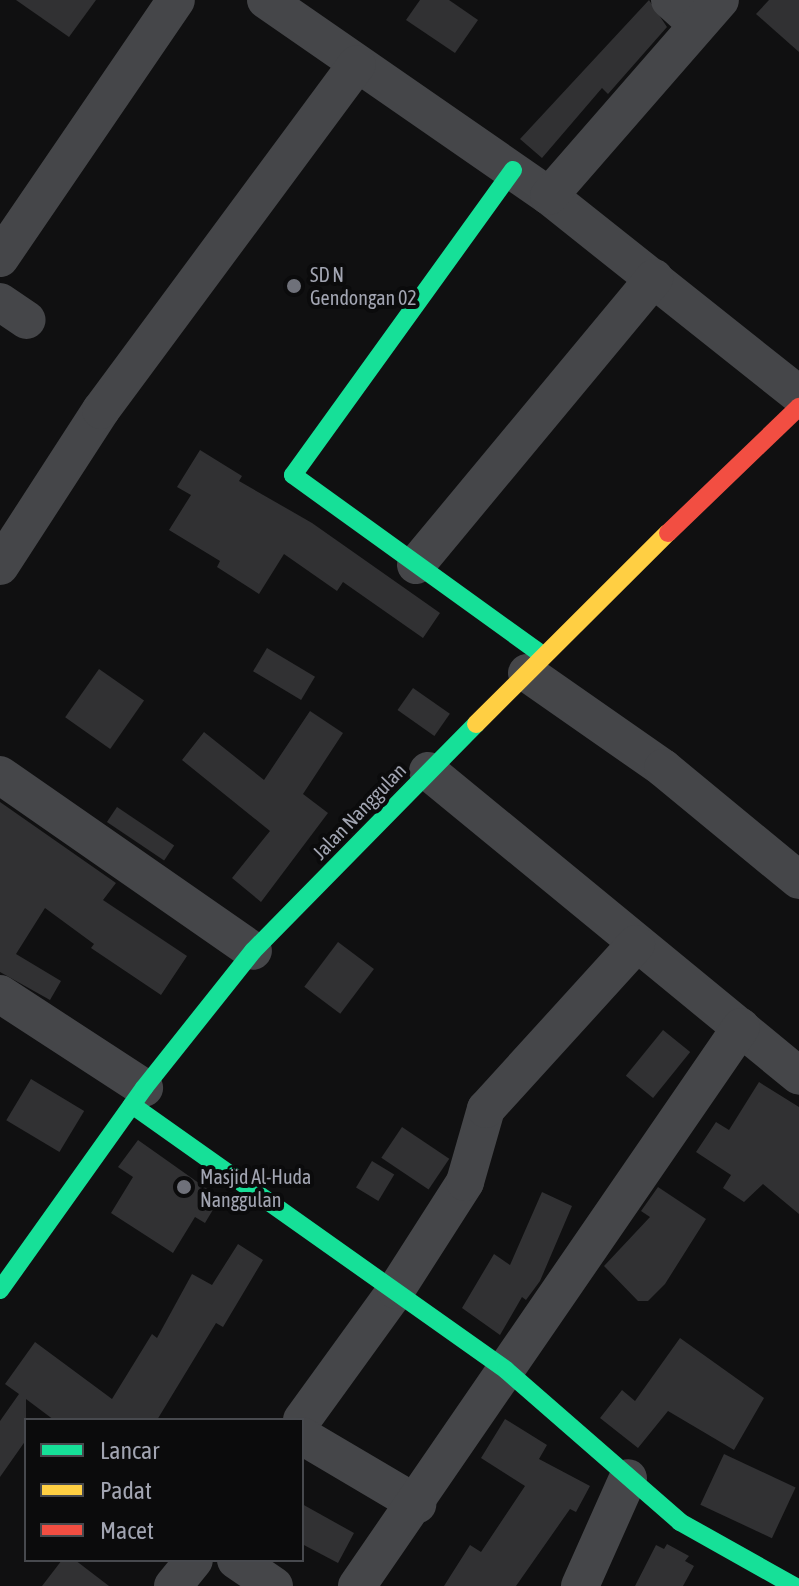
<!DOCTYPE html>
<style>
body{margin:0}
#map{position:relative;width:799px;height:1586px;overflow:hidden;background:#101011;font-family:"Asap Condensed",sans-serif}
div>[style]{position:absolute}
.building>*{inset:0;background:#313133;transform-origin:0 0}
.street>*{height:38px;margin:-19px;padding:0 19px;transform-origin:19px;border-radius:19px;background:#454649}
.fast>*{height:18px;margin:-9px;padding:0 9px;transform-origin:9px;border-radius:9px;background:#16e098}
.slow>*{height:18px;margin:-9px;padding:0 9px;transform-origin:9px;border-radius:9px;background:#ffcf43}
.jam>*{height:18px;margin:-9px;padding:0 9px;transform-origin:9px;border-radius:9px;background:#f24e42}
.dots>*{width:22px;height:22px;translate:-50% -50%;box-sizing:border-box;border:4px solid #0b0b0c;border-radius:50%}
span{translate:-50% -50%;white-space:nowrap;text-align:center;line-height:1.15;-webkit-text-stroke:8px #0b0b0c;paint-order:stroke}
.poi-label{font-size:20px;color:#a2a5b2}
.left{translate:0 -50%;text-align:left}
.street-label{font-size:20px;color:#a2a5b2}
.legend{position:absolute;left:24px;top:1418px;width:280px;height:144px;box-sizing:border-box;background:#0b0b0c;border:2px solid #47494e;margin:0;padding:10px 14px;list-style:none;font-size:24px;color:#a2a5b2}
.legend li{display:flex;align-items:center;gap:16px;height:40px}
.legend b{width:40px;border:2px solid #47494e}
</style>
<div id="map">
<div class="building">
<i style="clip-path:polygon(16px 0,96px 0,69px 37px)"></i>
<i style="clip-path:polygon(420px 0,449px 0,478px 20px,455px 53px,406px 20px)"></i>
<i style="clip-path:polygon(649px 0,667px 27px,608px 94px,602px 88px,542px 158px,520px 139px)"></i>
<i style="clip-path:polygon(769px 0,799px 0,799px 52px,756px 14px)"></i>
<i style="clip-path:polygon(200px 450px,242px 476px,239px 481px,312px 523px,440px 613px,423px 638px,343px 582px,337px 591px,284px 554px,259px 594px,217px 567px,220px 561px,169px 530px,191px 495px,177px 487px)"></i>
<i style="left:267px;top:648px;width:56px;height:27px;rotate:31deg"></i>
<i style="left:99px;top:669px;width:55px;height:59px;rotate:35deg"></i>
<i style="left:413px;top:688px;width:45px;height:27px;rotate:35deg"></i>
<i style="clip-path:polygon(310px 711px,343px 733px,303px 794px,328px 813px,261px 902px,232px 878px,270px 831px,182px 760px,204px 732px,264px 780px)"></i>
<i style="clip-path:polygon(0 802px,116px 883px,103px 900px,187px 956px,161px 995px,91px 948px,94px 944px,45px 908px,16px 954px,61px 981px,50px 1000px,0 972px)"></i>
<i style="left:117px;top:807px;width:69px;height:18px;rotate:34deg"></i>
<i style="left:338px;top:942px;width:45px;height:56px;rotate:37deg"></i>
<i style="left:663px;top:1030px;width:35px;height:59px;rotate:39deg"></i>
<i style="left:31px;top:1079px;width:62px;height:48px;rotate:31deg"></i>
<i style="clip-path:polygon(759px 1082px,799px 1107px,799px 1214px,763px 1184px,744px 1202px,723px 1188px,731px 1175px,696px 1152px,716px 1122px,729px 1130px)"></i>
<i style="left:402px;top:1127px;width:57px;height:37px;rotate:34deg"></i>
<i style="clip-path:polygon(138px 1140px,220px 1198px,205px 1223px,195px 1217px,173px 1253px,111px 1213px,133px 1177px,118px 1167px)"></i>
<i style="left:372px;top:1161px;width:26px;height:31px;rotate:31deg"></i>
<i style="clip-path:polygon(658px 1187px,706px 1219px,665px 1284px,648px 1301px,638px 1301px,604px 1266px,650px 1217px,641px 1211px)"></i>
<i style="clip-path:polygon(542px 1192px,572px 1206px,540px 1281px,526px 1300px,522px 1297px,500px 1335px,462px 1308px,494px 1254px,510px 1265px)"></i>
<i style="clip-path:polygon(238px 1244px,263px 1260px,223px 1327px,216px 1323px,157px 1420px,54px 1420px,26px 1399px,26px 1440px,0 1477px,0 1421px,19px 1394px,5px 1384px,35px 1342px,112px 1399px,152px 1334px,157px 1338px,192px 1274px,212px 1285px)"></i>
<i style="clip-path:polygon(680px 1338px,764px 1398px,734px 1450px,668px 1411px,638px 1448px,600px 1418px,622px 1390px,635px 1401px)"></i>
<i style="clip-path:polygon(505px 1419px,547px 1445px,539px 1459px,590px 1486px,576px 1512px,570px 1509px,516px 1586px,444px 1586px,470px 1545px,481px 1552px,525px 1486px,481px 1458px)"></i>
<i style="left:724px;top:1454px;width:79px;height:56px;rotate:25deg"></i>
<i style="clip-path:polygon(302px 1504px,354px 1533px,338px 1563px,302px 1544px)"></i>
<i style="clip-path:polygon(667px 1544px,689px 1556px,685px 1561px,694px 1566px,683px 1586px,635px 1586px,656px 1545px,664px 1549px)"></i>
<i style="clip-path:polygon(62px 1560px,75px 1560px,109px 1586px,42px 1586px)"></i>
</div>
<div class="street">
<i style="left:266px;top:0;width:344px;rotate:34.7deg"></i>
<i style="left:549px;top:196px;width:320px;rotate:38.5deg"></i>
<i style="left:670px;top:0;width:36px;rotate:42deg"></i>
<i style="left:549px;top:196px;width:260px;rotate:-48.9deg"></i>
<i style="left:0;top:258px;width:312px;rotate:-55.7deg"></i>
<i style="left:0;top:302px;width:32px;rotate:34deg"></i>
<i style="left:416px;top:565px;width:373px;rotate:-50.3deg"></i>
<i style="left:0;top:566px;width:186px;rotate:-57.1deg"></i>
<i style="left:101px;top:410px;width:430px;rotate:-53.5deg"></i>
<i style="left:527px;top:673px;width:166px;rotate:34.9deg"></i>
<i style="left:663px;top:768px;width:176px;rotate:39.5deg"></i>
<i style="left:428px;top:771px;width:480px;rotate:39.4deg"></i>
<i style="left:0;top:775px;width:308px;rotate:34.8deg"></i>
<i style="left:0;top:994px;width:172px;rotate:33.1deg"></i>
<i style="left:302px;top:1420px;width:160px;rotate:-54.1deg"></i>
<i style="left:396px;top:1290px;width:128px;rotate:-57.4deg"></i>
<i style="left:465px;top:1182px;width:76px;rotate:-74deg"></i>
<i style="left:486px;top:1109px;width:223px;rotate:-47.7deg"></i>
<i style="left:302px;top:1436px;width:134px;rotate:30.6deg"></i>
<i style="left:236px;top:1560px;width:46px;rotate:34.4deg"></i>
<i style="left:173px;top:1586px;width:33px;rotate:-51deg"></i>
<i style="left:357px;top:1586px;width:678px;rotate:-55.51deg"></i>
<i style="left:580px;top:1586px;width:118px;rotate:-66deg"></i>
</div>
<div class="fast">
<i style="left:513px;top:170px;width:376px;rotate:125.8deg"></i>
<i style="left:293px;top:475px;width:308px;rotate:35.8deg"></i>
<i style="left:132px;top:1105px;width:458px;rotate:35.3deg"></i>
<i style="left:506px;top:1370px;width:231px;rotate:41.1deg"></i>
<i style="left:680px;top:1522px;width:131px;rotate:29.3deg"></i>
<i style="left:0;top:1290px;width:248px;rotate:-54.5deg"></i>
<i style="left:144px;top:1088px;width:175px;rotate:-51.5deg"></i>
<i style="left:253px;top:951px;width:318px;rotate:-45.5deg"></i>
</div>
<div class="slow">
<i style="left:476px;top:724px;width:271px;rotate:-44.9deg"></i>
</div>
<div class="jam">
<i style="left:668px;top:533px;width:182px;rotate:-43.9deg"></i>
</div>
<div class="dots">
<i style="left:294px;top:286px;background:#6f717a"></i>
<i style="left:184px;top:1187px;background:#6f717a"></i>
</div>
<div class="poi-label">
<span class="left" style="left:310px;top:286px">SD N<br>Gendongan 02</span>
<span class="left" style="left:200px;top:1188px">Masjid Al-Huda<br>Nanggulan</span>
</div>
<div class="street-label">
<span style="left:359px;top:811px;rotate:-46deg">Jalan Nanggulan</span>
</div>
<ul class="legend">
<li><b style="height:10px;background:#16e098"></b>Lancar</li>
<li><b style="height:10px;background:#ffcf43"></b>Padat</li>
<li><b style="height:10px;background:#f24e42"></b>Macet</li>
</ul>
</div>
